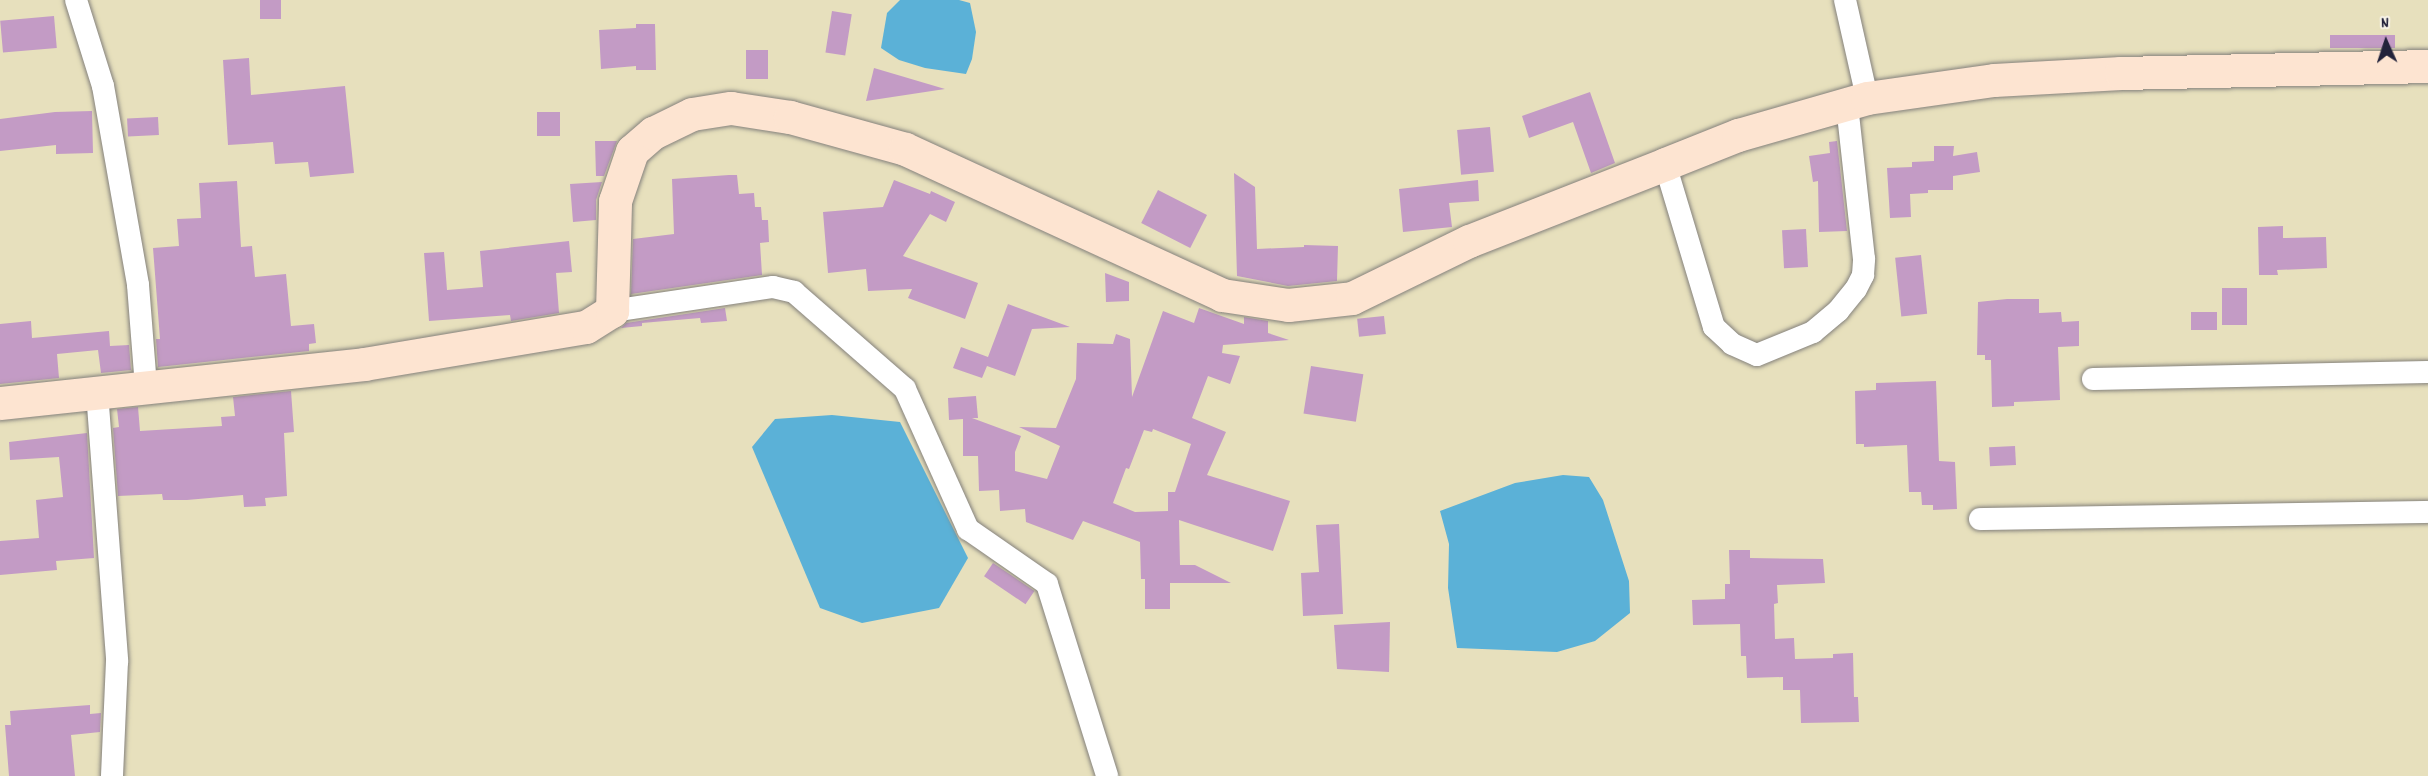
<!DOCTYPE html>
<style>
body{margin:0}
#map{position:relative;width:2428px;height:776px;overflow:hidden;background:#e7e0bd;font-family:Dekko,sans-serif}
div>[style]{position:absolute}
.water>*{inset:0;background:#5bb1d7}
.building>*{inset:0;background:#c39bc5;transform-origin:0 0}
.roads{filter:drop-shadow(0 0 2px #84817c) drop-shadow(0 0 2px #84817c)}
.minor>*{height:22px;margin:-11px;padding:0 11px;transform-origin:11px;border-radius:11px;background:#fff}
.secondary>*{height:33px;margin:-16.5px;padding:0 16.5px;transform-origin:16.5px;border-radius:16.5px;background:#fde4d1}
span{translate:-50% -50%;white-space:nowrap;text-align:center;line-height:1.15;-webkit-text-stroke:4.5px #f7f3e8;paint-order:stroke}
.north{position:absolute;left:2356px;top:12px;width:60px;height:60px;-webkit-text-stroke:4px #f7f3e8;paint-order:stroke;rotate:357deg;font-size:16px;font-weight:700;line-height:24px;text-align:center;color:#22223b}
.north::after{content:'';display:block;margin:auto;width:21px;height:27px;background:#22223b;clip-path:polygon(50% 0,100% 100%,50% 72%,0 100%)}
</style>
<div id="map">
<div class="water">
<i style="clip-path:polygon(900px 0,959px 0,970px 3px,976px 32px,972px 59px,966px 74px,925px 68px,899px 60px,881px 48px,887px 13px)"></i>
<i style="clip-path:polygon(832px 415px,900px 422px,968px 558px,939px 608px,862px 623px,820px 608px,752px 447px,775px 419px)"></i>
<i style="clip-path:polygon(1563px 475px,1589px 477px,1603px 500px,1629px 581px,1630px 613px,1595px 641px,1557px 652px,1457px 648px,1448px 588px,1449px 544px,1440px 511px,1515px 483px)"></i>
</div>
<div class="building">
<i style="left:260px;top:0;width:21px;height:19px"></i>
<i style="left:832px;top:11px;width:20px;height:42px;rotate:9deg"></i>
<i style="left:54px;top:16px;width:32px;height:54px;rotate:85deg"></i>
<i style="clip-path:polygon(636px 24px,655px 24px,656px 70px,636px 70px,636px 66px,601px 69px,599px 30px,636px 28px)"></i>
<i style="left:2395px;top:35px;width:13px;height:65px;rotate:90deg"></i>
<i style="left:746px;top:50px;width:22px;height:29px"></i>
<i style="clip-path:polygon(249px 58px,251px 95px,345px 86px,354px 173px,310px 177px,308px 162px,275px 164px,273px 142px,228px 145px,223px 60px)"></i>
<i style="clip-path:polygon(874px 68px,945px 89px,866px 101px)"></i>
<i style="clip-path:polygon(1590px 92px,1615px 163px,1591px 173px,1573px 122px,1529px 138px,1522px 116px)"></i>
<i style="clip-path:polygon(92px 111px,93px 153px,56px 154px,56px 145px,0 151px,0 119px,55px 112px)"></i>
<i style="left:537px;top:112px;width:23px;height:24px"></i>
<i style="left:158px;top:117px;width:18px;height:31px;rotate:87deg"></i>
<i style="left:1490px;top:127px;width:45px;height:33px;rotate:85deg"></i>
<i style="clip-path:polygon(595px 141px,617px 141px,604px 176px,596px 176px)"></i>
<i style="clip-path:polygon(1837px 141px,1847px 231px,1819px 232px,1818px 181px,1813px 182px,1809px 156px,1830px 153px,1829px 142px)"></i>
<i style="clip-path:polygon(1934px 146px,1954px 146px,1953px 156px,1977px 152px,1980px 172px,1953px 176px,1953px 190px,1928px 190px,1928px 193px,1910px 194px,1911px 217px,1890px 218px,1887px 168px,1912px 167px,1912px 162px,1934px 161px)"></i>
<i style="clip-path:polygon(1234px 173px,1255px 187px,1257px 249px,1304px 247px,1304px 245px,1338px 246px,1337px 281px,1288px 286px,1237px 276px)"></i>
<i style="clip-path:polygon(729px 175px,737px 175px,739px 194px,754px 193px,755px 207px,761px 207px,762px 220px,768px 220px,769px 242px,760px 243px,762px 275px,631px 294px,633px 239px,674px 234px,672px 179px)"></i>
<i style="clip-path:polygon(894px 180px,930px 194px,931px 191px,955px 202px,946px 222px,930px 214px,903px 256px,978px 283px,965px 319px,908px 298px,912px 289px,868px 291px,866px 269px,828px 273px,823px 212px,883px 207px)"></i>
<i style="clip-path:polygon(1478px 180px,1479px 201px,1449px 203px,1452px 227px,1403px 232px,1399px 189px)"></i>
<i style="clip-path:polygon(237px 181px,241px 247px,252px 246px,255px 277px,286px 274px,291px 326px,314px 324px,316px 343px,309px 344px,309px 351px,158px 367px,156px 339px,160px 339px,153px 248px,179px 246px,177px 219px,201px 218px,199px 183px)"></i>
<i style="clip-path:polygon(602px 182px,596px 200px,596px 220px,573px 222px,570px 184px)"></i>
<i style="left:1158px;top:190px;width:55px;height:37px;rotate:27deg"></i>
<i style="clip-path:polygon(2283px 226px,2283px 238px,2326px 237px,2327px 268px,2277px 270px,2278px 275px,2259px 275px,2258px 227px)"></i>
<i style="left:1806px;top:229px;width:38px;height:24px;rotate:87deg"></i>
<i style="clip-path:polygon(569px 241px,572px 272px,556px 273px,559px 313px,511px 321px,510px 315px,429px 321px,424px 253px,444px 252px,447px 290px,483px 287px,480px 251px)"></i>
<i style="left:1921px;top:255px;width:59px;height:26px;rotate:84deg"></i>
<i style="clip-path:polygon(1105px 273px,1129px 282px,1129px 301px,1106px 302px)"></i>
<i style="left:2222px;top:288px;width:25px;height:37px"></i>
<i style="clip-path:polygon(2007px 299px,2039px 299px,2039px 313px,2061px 312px,2062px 322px,2079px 321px,2079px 346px,2058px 347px,2060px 400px,2014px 402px,2014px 406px,1992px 407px,1991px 360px,1985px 360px,1985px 355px,1977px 355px,1978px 302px)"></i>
<i style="clip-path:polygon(1008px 304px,1070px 327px,1032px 329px,1015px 376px,987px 366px,982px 378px,953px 368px,961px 347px,988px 357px)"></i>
<i style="clip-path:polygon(725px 308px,727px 321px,701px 323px,700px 318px,642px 323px,642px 326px,621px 328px,626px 323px)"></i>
<i style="clip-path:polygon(evenodd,1199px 308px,1244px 324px,1244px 317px,1268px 321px,1268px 333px,1289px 340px,1223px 345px,1222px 353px,1240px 356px,1230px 384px,1208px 376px,1192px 418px,1226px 432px,1207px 475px,1290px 501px,1273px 551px,1179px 520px,1180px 565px,1195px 565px,1231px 583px,1170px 583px,1170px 609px,1145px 609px,1145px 579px,1141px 579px,1140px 542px,1083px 521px,1073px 540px,1026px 522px,1025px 509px,1000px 511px,999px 490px,979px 491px,978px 456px,963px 456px,963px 419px,949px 420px,948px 398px,976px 396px,978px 418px,972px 418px,1021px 436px,1015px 452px,1015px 471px,1047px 479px,1060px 446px,1019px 427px,1056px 428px,1076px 379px,1077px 343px,1113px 344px,1116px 334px,1130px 339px,1132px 397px,1163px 311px,1194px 323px,1199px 308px,1153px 429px,1191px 444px,1175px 492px,1168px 492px,1168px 511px,1135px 512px,1113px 503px,1126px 468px,1129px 469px,1144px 430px,1152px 432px,1153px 429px)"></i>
<i style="left:2191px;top:312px;width:26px;height:18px"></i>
<i style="left:1384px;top:316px;width:18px;height:27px;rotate:84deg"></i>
<i style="clip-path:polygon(31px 321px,32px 338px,109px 331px,110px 346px,129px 345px,131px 370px,101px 373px,98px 350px,57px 354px,59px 378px,0 384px,0 324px)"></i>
<i style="left:1311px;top:366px;width:53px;height:48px;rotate:9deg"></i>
<i style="clip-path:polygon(1936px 381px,1939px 461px,1955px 462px,1957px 509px,1933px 510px,1933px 505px,1922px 505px,1921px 492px,1909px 492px,1907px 445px,1864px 447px,1864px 444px,1856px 444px,1855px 391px,1876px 390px,1876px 383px)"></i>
<i style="clip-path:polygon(291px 391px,294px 432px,284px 433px,287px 496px,265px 498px,266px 506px,244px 507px,243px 495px,187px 500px,163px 500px,162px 494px,118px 496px,113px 428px,119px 427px,117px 409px,138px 407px,140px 431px,222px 426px,221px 417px,235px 416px,233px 397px)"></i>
<i style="clip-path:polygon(87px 433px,94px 558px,56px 561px,57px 570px,0 575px,0 541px,39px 538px,36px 500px,63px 497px,59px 457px,10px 460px,9px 442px)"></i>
<i style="left:2015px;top:446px;width:19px;height:26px;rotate:87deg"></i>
<i style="clip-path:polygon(1339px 524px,1343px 614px,1303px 616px,1301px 573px,1319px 572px,1316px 525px)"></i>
<i style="clip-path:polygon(1729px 550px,1750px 550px,1750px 558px,1823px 559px,1825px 583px,1777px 585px,1778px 603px,1774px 604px,1775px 639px,1794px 638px,1795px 659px,1833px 658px,1833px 654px,1853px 653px,1854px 697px,1858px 697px,1859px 722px,1801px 723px,1800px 690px,1783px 690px,1783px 677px,1747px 678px,1746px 656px,1741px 656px,1740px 624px,1693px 625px,1692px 600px,1725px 599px,1725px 584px,1730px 584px)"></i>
<i style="left:993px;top:563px;width:50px;height:16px;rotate:34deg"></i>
<i style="clip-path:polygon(1390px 622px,1389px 672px,1337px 669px,1334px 625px)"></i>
<i style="clip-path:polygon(90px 705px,90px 714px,101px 713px,100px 732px,71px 735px,75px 776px,9px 776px,5px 725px,11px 725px,10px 711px)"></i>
</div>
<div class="roads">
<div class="minor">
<i style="left:76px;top:0;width:90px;rotate:72.6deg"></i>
<i style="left:103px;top:86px;width:202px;rotate:80deg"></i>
<i style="left:138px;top:285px;width:102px;rotate:85.5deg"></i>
<i style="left:1845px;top:0;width:100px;rotate:77.3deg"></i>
<i style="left:1665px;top:164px;width:170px;rotate:73.3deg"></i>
<i style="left:1714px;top:327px;width:25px;rotate:43deg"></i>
<i style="left:1732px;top:344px;width:27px;rotate:24deg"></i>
<i style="left:1757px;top:355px;width:61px;rotate:-22.3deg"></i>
<i style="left:1813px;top:332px;width:33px;rotate:-40deg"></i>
<i style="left:1838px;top:311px;width:28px;rotate:-51deg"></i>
<i style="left:1856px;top:289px;width:16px;rotate:-63deg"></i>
<i style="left:1863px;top:275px;width:16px;rotate:-86deg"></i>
<i style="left:1864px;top:259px;width:155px;rotate:-96.3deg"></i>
<i style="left:612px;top:311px;width:163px;rotate:-8.5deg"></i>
<i style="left:773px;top:287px;width:22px;rotate:13deg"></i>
<i style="left:794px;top:292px;width:147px;rotate:41.1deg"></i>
<i style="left:905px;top:389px;width:154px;rotate:65.8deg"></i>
<i style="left:968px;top:529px;width:96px;rotate:34.8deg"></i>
<i style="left:1047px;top:584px;width:201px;rotate:72.6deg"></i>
<i style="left:2093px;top:379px;width:335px;rotate:-1.2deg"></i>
<i style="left:97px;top:392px;width:270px;rotate:85.7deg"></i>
<i style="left:117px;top:661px;width:115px;rotate:92.5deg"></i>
<i style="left:1980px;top:519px;width:448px;rotate:-0.9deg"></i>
</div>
<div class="secondary">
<i style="left:0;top:403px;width:366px;rotate:-6.1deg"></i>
<i style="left:364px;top:364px;width:225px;rotate:-9.5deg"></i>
<i style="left:586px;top:327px;width:31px;rotate:-32deg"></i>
<i style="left:612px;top:311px;width:110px;rotate:-88.4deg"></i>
<i style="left:615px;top:201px;width:53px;rotate:-71.2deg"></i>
<i style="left:632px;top:151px;width:28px;rotate:-41deg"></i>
<i style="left:653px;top:133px;width:43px;rotate:-26deg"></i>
<i style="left:692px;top:114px;width:39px;rotate:-9deg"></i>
<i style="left:731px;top:108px;width:60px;rotate:8.7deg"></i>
<i style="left:790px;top:117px;width:119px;rotate:15.5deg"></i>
<i style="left:905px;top:149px;width:349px;rotate:24.7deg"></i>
<i style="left:1222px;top:295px;width:67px;rotate:8.6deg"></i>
<i style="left:1288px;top:305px;width:64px;rotate:-6.2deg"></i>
<i style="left:1352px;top:298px;width:130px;rotate:-26deg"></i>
<i style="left:1469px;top:241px;width:211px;rotate:-21.4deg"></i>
<i style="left:1665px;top:164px;width:79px;rotate:-21.7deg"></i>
<i style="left:1738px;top:135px;width:134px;rotate:-16deg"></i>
<i style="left:1867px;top:98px;width:128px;rotate:-8.1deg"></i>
<i style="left:1994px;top:80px;width:127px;rotate:-3.2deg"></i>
<i style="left:2121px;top:73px;width:307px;rotate:-1.3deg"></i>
</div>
</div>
<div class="north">N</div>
</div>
